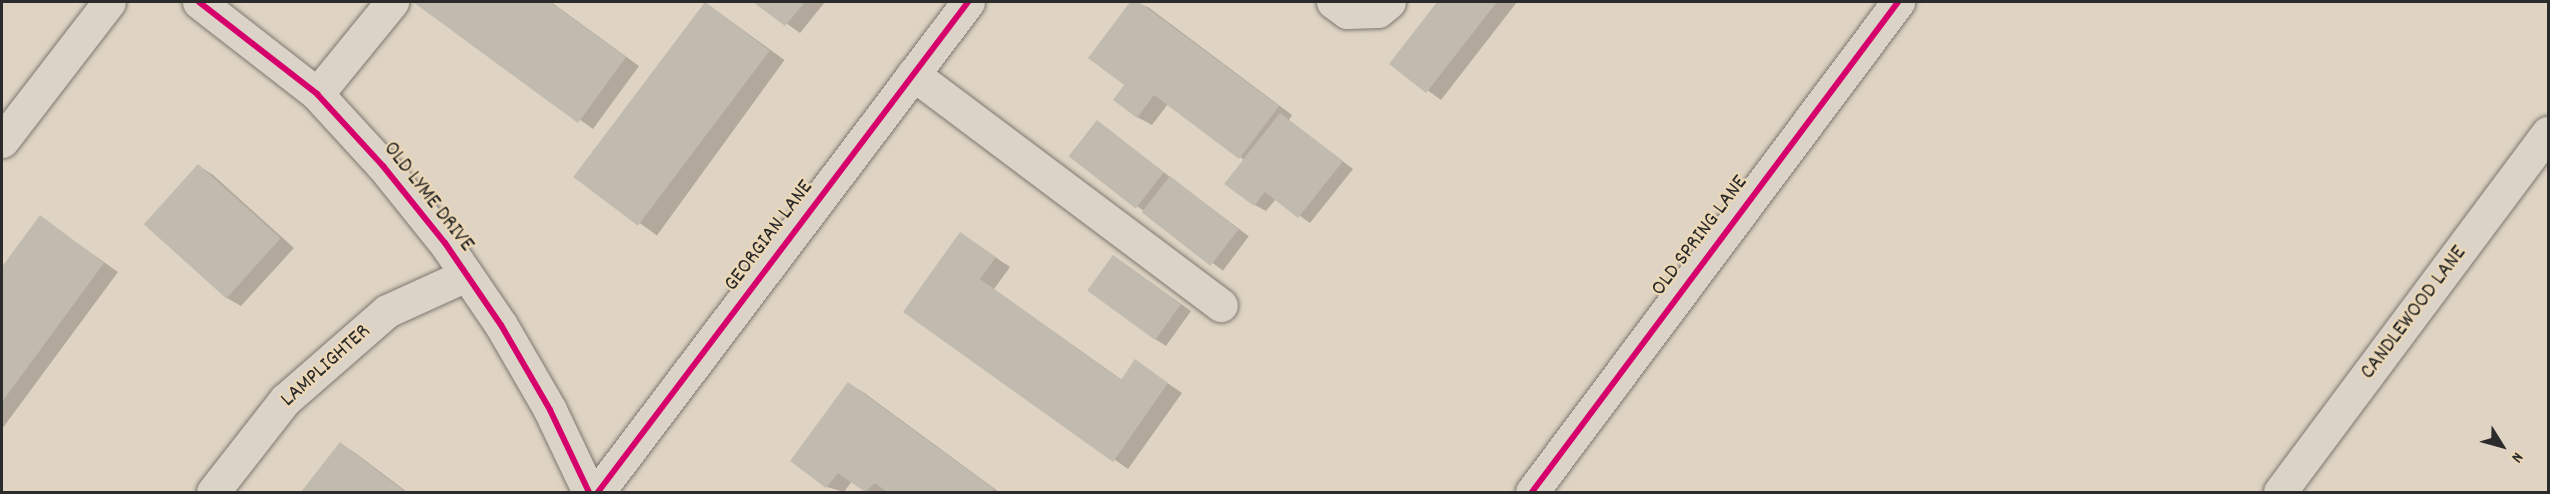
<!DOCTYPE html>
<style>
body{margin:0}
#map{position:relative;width:2550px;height:494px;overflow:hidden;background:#dfd4c3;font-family:Dekko,sans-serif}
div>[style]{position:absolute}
.shadow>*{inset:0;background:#0003;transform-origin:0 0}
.building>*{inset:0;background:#c1baae;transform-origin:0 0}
.roads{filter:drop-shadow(0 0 2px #7c776f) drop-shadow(0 0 2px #7c776f)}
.minor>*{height:33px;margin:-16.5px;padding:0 16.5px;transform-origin:16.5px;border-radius:16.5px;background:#dbd3c7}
.cycleway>*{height:6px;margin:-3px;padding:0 3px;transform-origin:3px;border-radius:3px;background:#d6006c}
span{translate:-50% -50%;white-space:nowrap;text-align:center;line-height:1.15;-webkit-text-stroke:4.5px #ecd8b6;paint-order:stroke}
.street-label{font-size:22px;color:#2b2b2b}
.frame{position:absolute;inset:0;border:3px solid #2b2b2b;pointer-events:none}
.north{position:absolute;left:2472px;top:416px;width:60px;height:60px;-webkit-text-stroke:4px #ecd8b6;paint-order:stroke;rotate:127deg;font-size:16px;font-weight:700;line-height:24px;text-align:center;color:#2b2b2b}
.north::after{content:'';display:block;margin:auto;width:21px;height:27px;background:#2b2b2b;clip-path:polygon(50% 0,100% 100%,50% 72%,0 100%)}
</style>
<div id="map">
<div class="shadow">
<i style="clip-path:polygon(415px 2px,551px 2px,639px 66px,593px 129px)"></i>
<i style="clip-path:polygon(756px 2px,825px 2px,800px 33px)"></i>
<i style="clip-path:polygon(1132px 2px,1148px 7px,1292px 115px,1289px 120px,1353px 169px,1310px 223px,1276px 199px,1266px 211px,1255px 205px,1244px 160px,1168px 104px,1152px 125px,1137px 117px,1126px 85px,1090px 58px)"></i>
<i style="clip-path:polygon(1439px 2px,1517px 2px,1441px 100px,1391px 64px)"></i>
<i style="left:706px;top:3px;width:97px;height:217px;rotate:36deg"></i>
<i style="left:1097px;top:122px;width:190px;height:43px;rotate:37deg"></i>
<i style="clip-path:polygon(199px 166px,213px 175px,294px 248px,241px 306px,227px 298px)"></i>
<i style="clip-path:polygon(40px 217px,118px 272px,2px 429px,2px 269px)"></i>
<i style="clip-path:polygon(961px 234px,1010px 267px,994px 289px,1122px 380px,1135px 361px,1182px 393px,1128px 469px,905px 311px)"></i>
<i style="clip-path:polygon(1125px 264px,1191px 311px,1166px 346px,1155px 339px)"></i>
<i style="clip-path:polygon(849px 384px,863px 392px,999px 492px,867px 492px,852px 481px,844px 492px,827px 487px,792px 460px)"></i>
<i style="clip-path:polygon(340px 444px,354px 452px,407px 492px,303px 492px)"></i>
</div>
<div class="building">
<i style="clip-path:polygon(413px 2px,550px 2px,626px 57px,578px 123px)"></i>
<i style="left:705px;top:2px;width:81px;height:219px;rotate:37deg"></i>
<i style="clip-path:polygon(753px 2px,805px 2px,785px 26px)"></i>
<i style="clip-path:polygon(1130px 2px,1139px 2px,1279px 106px,1239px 159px,1154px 95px,1137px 118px,1113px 100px,1124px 85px,1088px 58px)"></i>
<i style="clip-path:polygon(1437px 2px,1497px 2px,1426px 93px,1389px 64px)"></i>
<i style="clip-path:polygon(1280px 113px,1343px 161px,1298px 218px,1265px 192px,1254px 206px,1224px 184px)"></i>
<i style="left:1097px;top:120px;width:85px;height:46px;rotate:38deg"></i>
<i style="left:198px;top:164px;width:111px;height:81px;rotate:42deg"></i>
<i style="left:1170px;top:176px;width:87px;height:46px;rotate:38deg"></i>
<i style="clip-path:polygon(40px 215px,104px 263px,2px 402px,2px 267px)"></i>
<i style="clip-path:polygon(960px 232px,996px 257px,980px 279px,1121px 380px,1135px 359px,1168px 383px,1113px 462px,903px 312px)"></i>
<i style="left:1113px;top:255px;width:84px;height:44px;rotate:36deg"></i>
<i style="clip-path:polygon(848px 382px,994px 489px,991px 492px,887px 492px,875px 483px,865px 492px,838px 473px,826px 488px,790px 461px)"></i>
<i style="clip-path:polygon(340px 442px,404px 491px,403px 492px,301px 492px)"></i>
</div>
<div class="roads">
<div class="minor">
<i style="left:199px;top:2px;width:150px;rotate:37.9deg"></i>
<i style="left:317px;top:94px;width:98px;rotate:47.5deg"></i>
<i style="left:383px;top:166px;width:99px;rotate:51.2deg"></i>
<i style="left:445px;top:243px;width:99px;rotate:55.7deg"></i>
<i style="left:501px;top:325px;width:98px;rotate:60deg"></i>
<i style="left:550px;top:410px;width:91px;rotate:64.6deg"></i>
<i style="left:1333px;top:2px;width:17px;rotate:36deg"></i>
<i style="left:1347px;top:12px;width:31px;rotate:-2deg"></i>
<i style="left:1378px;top:11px;width:14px;rotate:-39deg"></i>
<i style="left:913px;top:74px;width:385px;rotate:36.9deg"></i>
<i style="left:317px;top:94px;width:119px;rotate:-50.8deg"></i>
<i style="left:2px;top:141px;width:175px;rotate:-52.4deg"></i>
<i style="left:213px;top:492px;width:117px;rotate:-52deg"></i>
<i style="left:285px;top:400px;width:135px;rotate:-41.1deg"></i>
<i style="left:387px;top:311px;width:87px;rotate:-24.5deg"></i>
<i style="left:598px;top:492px;width:614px;rotate:-52.94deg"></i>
<i style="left:1532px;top:492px;width:612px;rotate:-53.24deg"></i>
<i style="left:2280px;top:492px;width:448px;rotate:-53.3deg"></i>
</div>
</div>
<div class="cycleway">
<i style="left:199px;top:2px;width:150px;rotate:37.9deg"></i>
<i style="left:317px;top:94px;width:98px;rotate:47.5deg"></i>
<i style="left:383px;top:166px;width:99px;rotate:51.2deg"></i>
<i style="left:445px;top:243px;width:99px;rotate:55.7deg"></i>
<i style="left:501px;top:325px;width:98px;rotate:60deg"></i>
<i style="left:550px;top:410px;width:91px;rotate:64.6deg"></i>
<i style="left:598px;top:492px;width:614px;rotate:-52.94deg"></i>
<i style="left:1532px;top:492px;width:612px;rotate:-53.24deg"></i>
</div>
<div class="street-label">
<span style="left:428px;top:197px;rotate:52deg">OLD LYME DRIVE</span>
<span style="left:769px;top:236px;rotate:-53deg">GEORGIAN LANE</span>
<span style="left:1700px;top:236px;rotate:-53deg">OLD SPRING LANE</span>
<span style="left:2414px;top:313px;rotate:-53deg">CANDLEWOOD LANE</span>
<span style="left:326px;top:366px;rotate:-42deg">LAMPLIGHTER</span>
</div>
<div class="frame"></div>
<div class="north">N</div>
</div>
